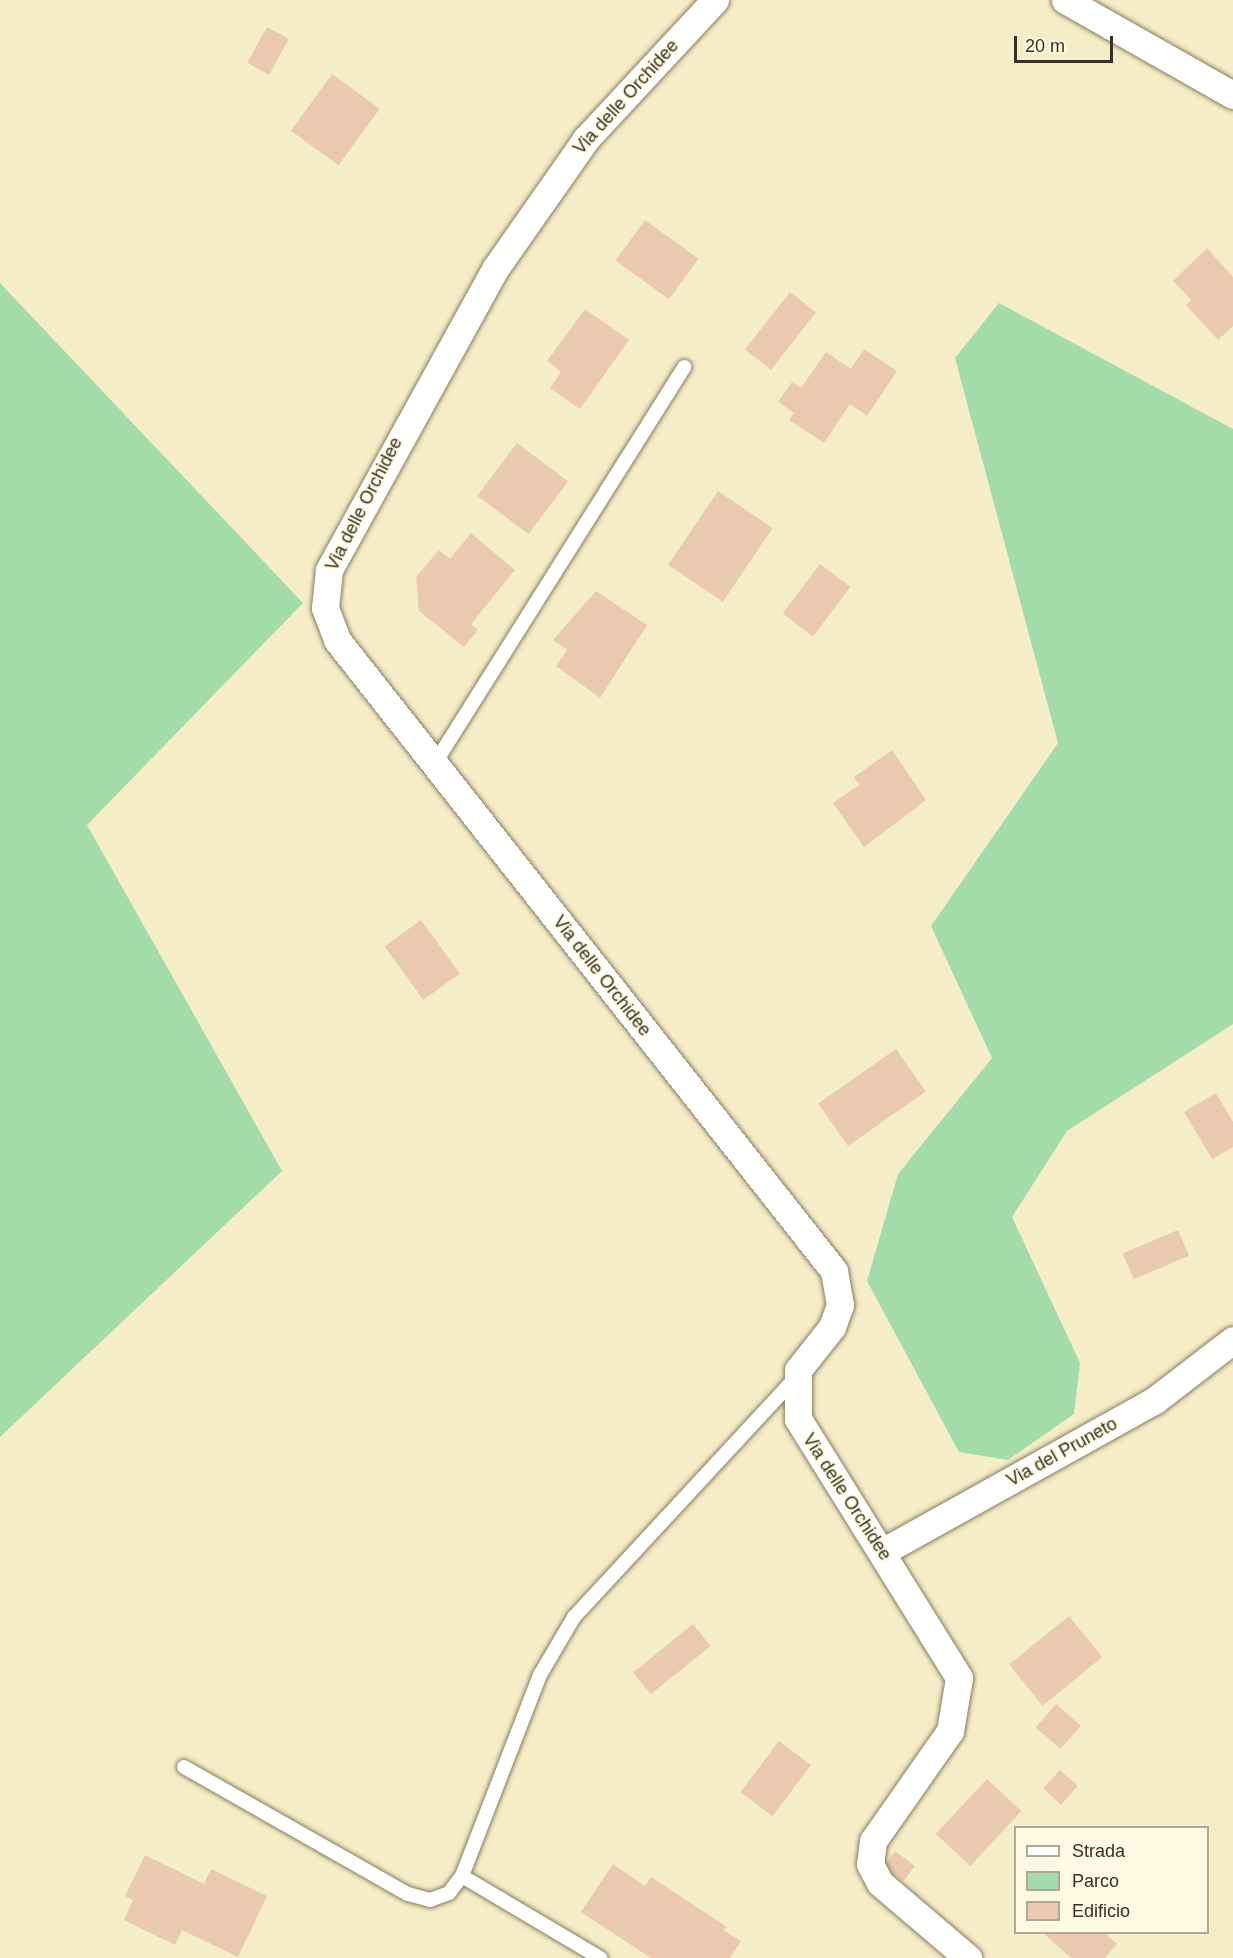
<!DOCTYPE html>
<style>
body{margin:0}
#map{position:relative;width:1233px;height:1958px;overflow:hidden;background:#f5ecc8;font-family:Arial,sans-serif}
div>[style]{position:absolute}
.green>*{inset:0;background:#a3dbab}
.building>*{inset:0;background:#eac9b3;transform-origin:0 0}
.roads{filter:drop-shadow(0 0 2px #867d5d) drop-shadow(0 0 2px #867d5d)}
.lane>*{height:14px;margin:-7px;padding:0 7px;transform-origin:7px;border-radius:7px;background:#fff}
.street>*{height:27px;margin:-13.5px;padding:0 13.5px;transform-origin:13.5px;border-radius:13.5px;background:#fff}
span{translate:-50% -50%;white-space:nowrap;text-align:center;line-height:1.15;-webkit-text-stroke:4.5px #fff9e3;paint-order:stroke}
.street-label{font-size:18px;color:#353123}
.legend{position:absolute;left:1014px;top:1826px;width:195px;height:108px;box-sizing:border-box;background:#fff9e3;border:2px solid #aea996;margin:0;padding:8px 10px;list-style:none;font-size:18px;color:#353123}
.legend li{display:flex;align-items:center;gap:12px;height:30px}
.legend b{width:30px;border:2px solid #aea996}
.scale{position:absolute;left:1014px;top:36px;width:99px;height:27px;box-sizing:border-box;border:3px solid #353123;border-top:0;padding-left:8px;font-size:18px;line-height:21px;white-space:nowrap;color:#353123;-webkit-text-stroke:4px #fff9e3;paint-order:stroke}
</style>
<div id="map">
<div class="green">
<i style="clip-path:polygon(0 283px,303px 603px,87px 825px,282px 1171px,0 1437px)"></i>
<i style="clip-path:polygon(999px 303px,1233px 429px,1233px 1024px,1067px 1131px,1012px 1217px,1080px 1363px,1074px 1414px,1008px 1460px,959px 1452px,867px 1281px,898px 1174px,992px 1058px,931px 926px,1058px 743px,955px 358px)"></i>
</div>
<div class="building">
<i style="left:267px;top:27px;width:25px;height:41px;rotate:29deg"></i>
<i style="left:332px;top:74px;width:59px;height:70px;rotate:36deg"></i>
<i style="left:645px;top:220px;width:66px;height:50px;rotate:36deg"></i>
<i style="clip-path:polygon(1207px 248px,1233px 277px,1233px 326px,1218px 340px,1186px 305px,1191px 300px,1173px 281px)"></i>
<i style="left:790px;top:292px;width:33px;height:73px;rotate:38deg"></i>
<i style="clip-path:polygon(585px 309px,629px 340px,580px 409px,550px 388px,561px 372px,547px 361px)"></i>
<i style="clip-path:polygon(864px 349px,897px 371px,867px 416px,850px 404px,824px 443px,789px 420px,794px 413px,778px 402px,792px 382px,801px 388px,826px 352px,851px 369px)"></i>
<i style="left:517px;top:443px;width:64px;height:66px;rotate:37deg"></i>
<i style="left:718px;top:491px;width:66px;height:89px;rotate:34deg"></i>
<i style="clip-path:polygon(471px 533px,515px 570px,471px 624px,478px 630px,464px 647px,419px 611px,416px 577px,439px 550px,450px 559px)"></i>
<i style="left:820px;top:564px;width:38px;height:62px;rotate:37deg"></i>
<i style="clip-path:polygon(596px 591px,647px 625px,600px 698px,556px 666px,567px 650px,553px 640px)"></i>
<i style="clip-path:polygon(892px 750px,926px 800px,864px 847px,833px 803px,859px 785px,854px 777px)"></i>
<i style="left:421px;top:920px;width:66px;height:45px;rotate:54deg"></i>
<i style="left:896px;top:1049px;width:52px;height:95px;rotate:55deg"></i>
<i style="clip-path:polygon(1216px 1093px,1233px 1122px,1233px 1147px,1212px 1159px,1184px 1112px)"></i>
<i style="left:1178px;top:1230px;width:28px;height:60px;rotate:67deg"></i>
<i style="left:1069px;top:1616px;width:53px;height:77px;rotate:51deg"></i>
<i style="left:693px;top:1624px;width:28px;height:77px;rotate:51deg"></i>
<i style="left:1056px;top:1704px;width:33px;height:31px;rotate:41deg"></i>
<i style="left:779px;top:1741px;width:40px;height:64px;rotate:37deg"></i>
<i style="left:1060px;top:1770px;width:24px;height:25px;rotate:42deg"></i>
<i style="left:987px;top:1779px;width:47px;height:75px;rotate:43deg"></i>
<i style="left:895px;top:1851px;width:25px;height:19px;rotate:37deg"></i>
<i style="clip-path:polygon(145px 1855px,204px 1884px,211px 1869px,267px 1896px,238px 1957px,182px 1930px,175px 1945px,124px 1920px,133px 1900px,125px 1896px)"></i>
<i style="clip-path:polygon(613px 1864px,645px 1886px,651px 1877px,727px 1927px,723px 1930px,741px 1941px,730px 1958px,651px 1958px,581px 1912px)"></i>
<i style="clip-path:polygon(1042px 1932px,1104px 1932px,1117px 1944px,1105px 1958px,1071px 1958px)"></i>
</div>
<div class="roads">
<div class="lane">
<i style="left:435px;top:763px;width:468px;rotate:-57.8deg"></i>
<i style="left:184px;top:1767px;width:257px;rotate:29.6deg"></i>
<i style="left:408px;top:1894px;width:23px;rotate:15deg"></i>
<i style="left:430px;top:1900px;width:20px;rotate:-20deg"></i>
<i style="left:449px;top:1893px;width:21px;rotate:-53deg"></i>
<i style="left:462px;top:1876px;width:216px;rotate:-68.8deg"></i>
<i style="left:540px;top:1675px;width:67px;rotate:-59.6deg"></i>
<i style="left:574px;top:1617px;width:326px;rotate:-47.2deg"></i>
<i style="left:462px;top:1876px;width:161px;rotate:30.7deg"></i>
</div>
<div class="street">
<i style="left:715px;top:0;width:190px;rotate:132.9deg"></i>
<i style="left:586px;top:139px;width:159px;rotate:125deg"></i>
<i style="left:495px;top:269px;width:344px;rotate:118.9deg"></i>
<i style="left:329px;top:570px;width:38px;rotate:96deg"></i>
<i style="left:325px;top:608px;width:34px;rotate:69deg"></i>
<i style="left:337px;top:640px;width:803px;rotate:51.77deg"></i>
<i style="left:834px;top:1271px;width:35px;rotate:80deg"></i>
<i style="left:840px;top:1305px;width:23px;rotate:110deg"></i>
<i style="left:832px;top:1327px;width:55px;rotate:128.3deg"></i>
<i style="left:798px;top:1370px;width:49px;rotate:90deg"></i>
<i style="left:798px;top:1419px;width:305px;rotate:58.1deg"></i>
<i style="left:959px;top:1678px;width:54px;rotate:99.6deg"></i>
<i style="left:950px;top:1731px;width:134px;rotate:125deg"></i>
<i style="left:873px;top:1841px;width:23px;rotate:97deg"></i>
<i style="left:870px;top:1864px;width:21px;rotate:62deg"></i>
<i style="left:880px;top:1883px;width:116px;rotate:40.4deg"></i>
<i style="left:1065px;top:0;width:193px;rotate:29.5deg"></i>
<i style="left:882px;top:1552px;width:312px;rotate:-29.1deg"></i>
<i style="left:1155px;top:1400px;width:98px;rotate:-37.6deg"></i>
</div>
</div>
<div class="street-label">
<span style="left:626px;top:97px;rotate:-48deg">Via delle Orchidee</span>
<span style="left:364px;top:504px;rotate:-63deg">Via delle Orchidee</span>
<span style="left:602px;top:976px;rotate:52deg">Via delle Orchidee</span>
<span style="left:1062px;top:1452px;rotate:-29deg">Via del Pruneto</span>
<span style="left:847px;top:1497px;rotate:57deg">Via delle Orchidee</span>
</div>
<ul class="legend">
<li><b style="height:8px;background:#fff"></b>Strada</li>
<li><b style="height:16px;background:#a3dbab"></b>Parco</li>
<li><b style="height:16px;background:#eac9b3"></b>Edificio</li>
</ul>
<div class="scale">20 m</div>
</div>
